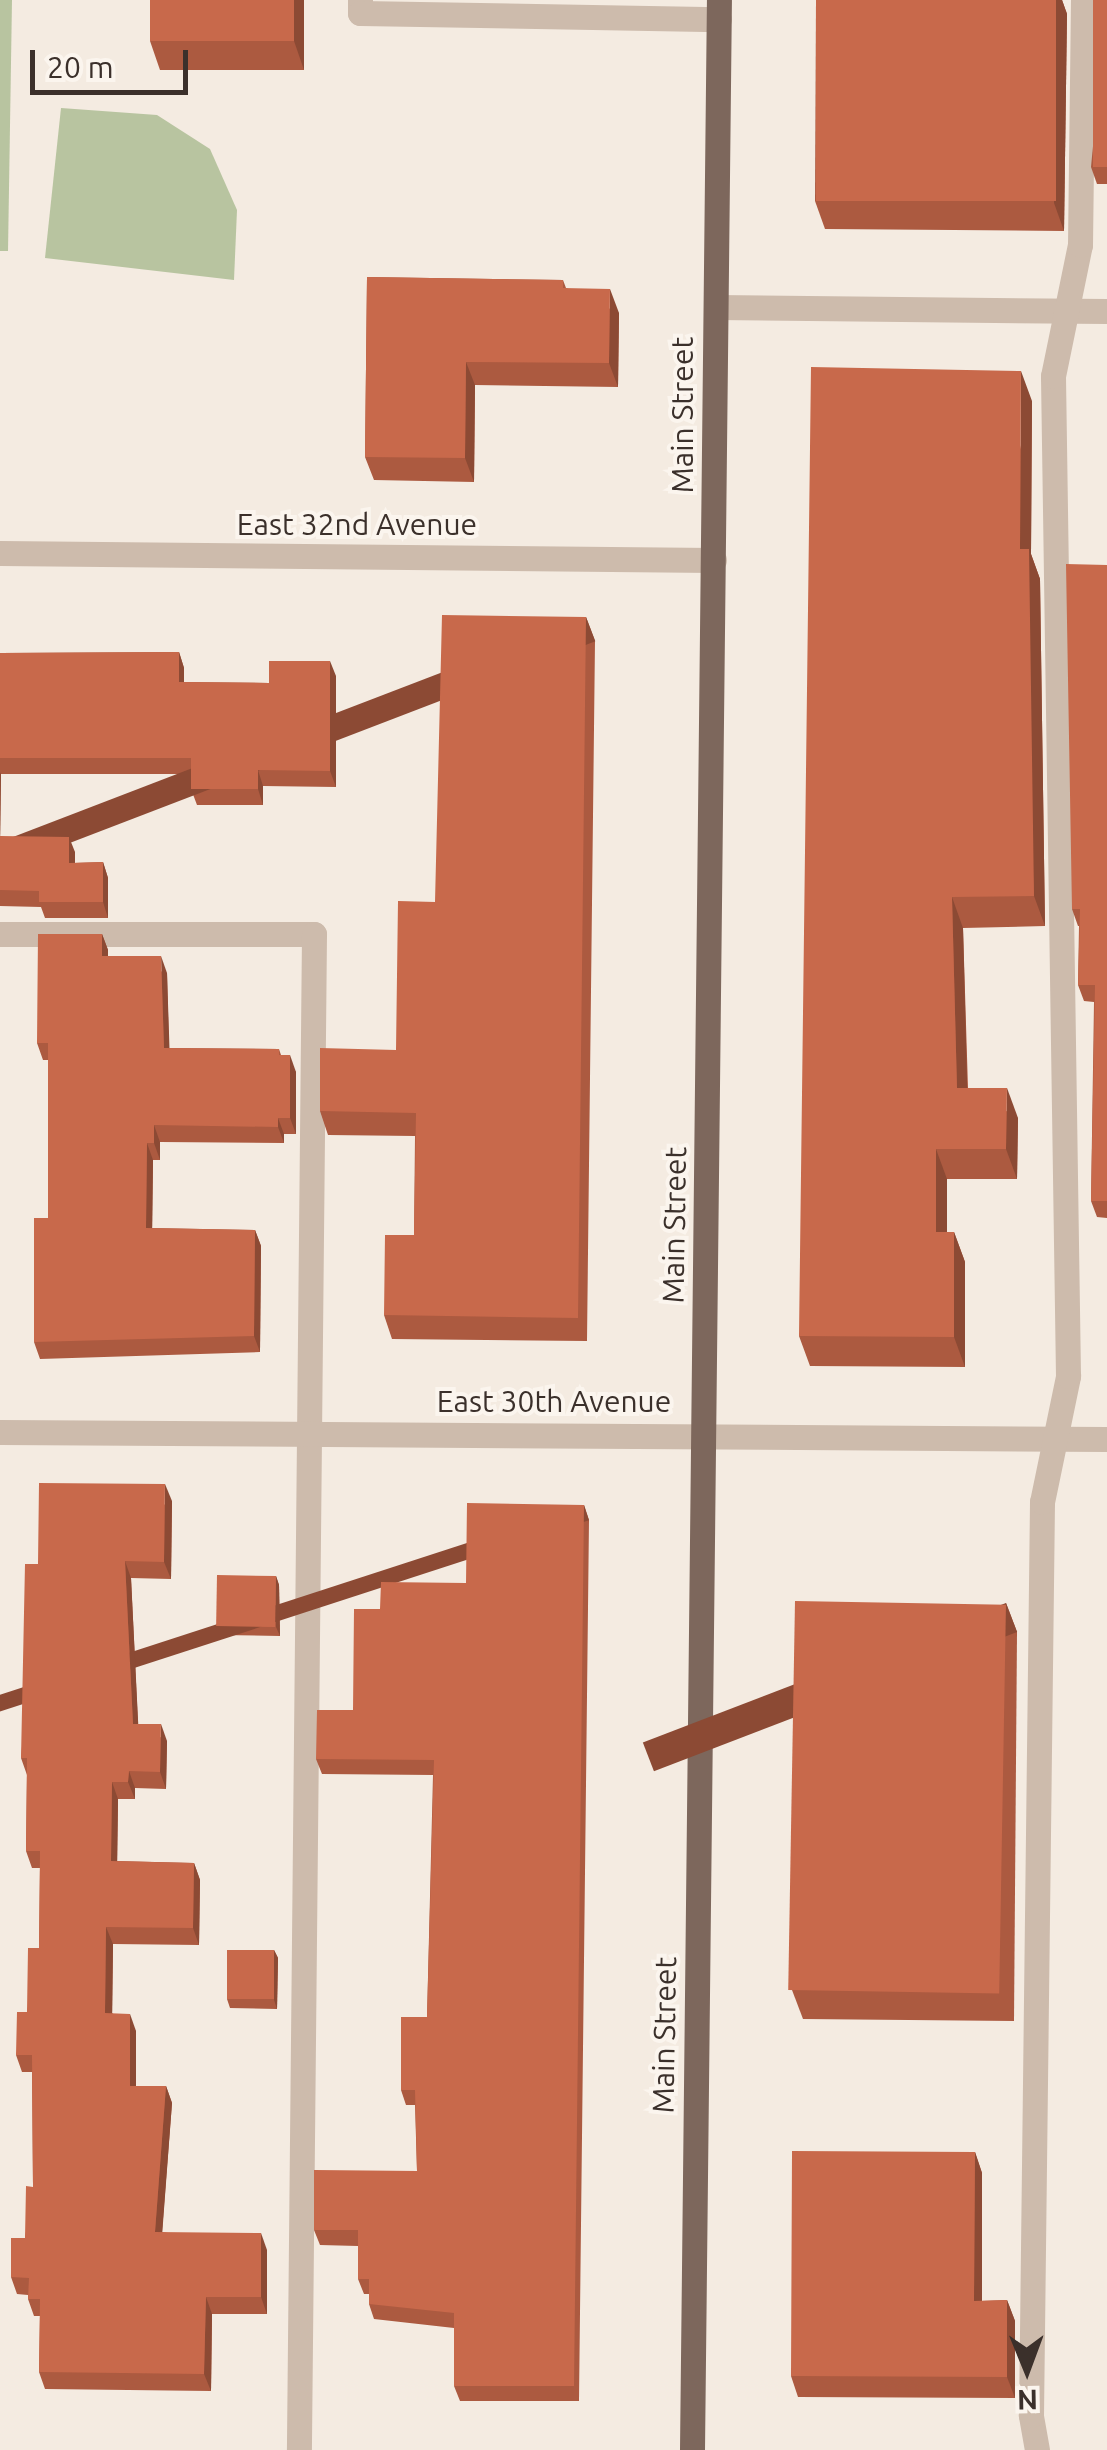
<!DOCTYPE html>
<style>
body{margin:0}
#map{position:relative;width:1107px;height:2450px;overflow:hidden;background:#f4ebe1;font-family:Ubuntu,sans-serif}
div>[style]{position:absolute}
.green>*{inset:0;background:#b8c4a0}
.minor>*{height:25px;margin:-12.5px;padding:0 12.5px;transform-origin:12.5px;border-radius:12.5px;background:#cdbbac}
.major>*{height:25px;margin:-12.5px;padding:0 12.5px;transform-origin:12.5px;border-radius:12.5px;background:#7d675c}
.wall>*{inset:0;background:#ac5a40}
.shaded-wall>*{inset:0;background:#8c4a34;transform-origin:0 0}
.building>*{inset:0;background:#c8694b;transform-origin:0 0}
span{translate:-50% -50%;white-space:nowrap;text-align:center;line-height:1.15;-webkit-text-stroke:8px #fbf5ee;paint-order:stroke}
.street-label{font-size:30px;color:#3b302b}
.north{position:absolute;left:977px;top:2320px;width:100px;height:100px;-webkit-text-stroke:8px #fbf5ee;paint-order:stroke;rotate:179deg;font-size:28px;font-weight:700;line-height:40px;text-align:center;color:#3b302b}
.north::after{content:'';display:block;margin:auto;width:35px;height:45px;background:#3b302b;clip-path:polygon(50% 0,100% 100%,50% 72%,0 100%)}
.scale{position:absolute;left:30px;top:50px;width:158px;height:45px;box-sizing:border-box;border:5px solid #3b302b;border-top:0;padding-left:12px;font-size:30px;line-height:35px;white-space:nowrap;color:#3b302b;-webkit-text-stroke:8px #fbf5ee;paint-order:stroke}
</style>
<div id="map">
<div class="green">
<i style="clip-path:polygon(0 0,12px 0,8px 251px,0 251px)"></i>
<i style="clip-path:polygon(61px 108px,157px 115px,210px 149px,237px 210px,234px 280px,45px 258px)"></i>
</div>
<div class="minor">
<i style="left:360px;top:0;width:13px;rotate:90deg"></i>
<i style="left:360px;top:13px;width:359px;rotate:1deg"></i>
<i style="left:716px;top:307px;width:391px;rotate:0.6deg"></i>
<i style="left:0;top:553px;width:714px;rotate:0.56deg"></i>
<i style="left:0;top:934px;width:314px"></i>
<i style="left:314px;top:934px;width:1516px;rotate:90.57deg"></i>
<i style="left:0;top:1432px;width:1107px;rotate:0.36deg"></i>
<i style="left:1037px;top:2450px;width:36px;rotate:-100deg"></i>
<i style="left:1031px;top:2415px;width:913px;rotate:-89.31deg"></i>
<i style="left:1042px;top:1502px;width:129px;rotate:-78.3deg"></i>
<i style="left:1068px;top:1376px;width:1000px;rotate:-90.86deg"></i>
<i style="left:1053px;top:376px;width:134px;rotate:-78.4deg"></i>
<i style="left:1080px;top:245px;width:245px;rotate:-89.3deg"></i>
</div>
<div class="major">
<i style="left:692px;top:2450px;width:2450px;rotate:-89.37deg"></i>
</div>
<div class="wall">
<i style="clip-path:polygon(304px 0,304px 70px,160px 70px,150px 41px)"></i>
<i style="clip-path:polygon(816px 0,1062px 0,1067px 14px,1064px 231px,825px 229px,815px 201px)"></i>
<i style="clip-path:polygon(1107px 0,1107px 184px,1097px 184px,1091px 167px)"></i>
<i style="clip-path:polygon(367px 277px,563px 280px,566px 288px,619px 313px,618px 387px,475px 385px,474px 482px,374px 480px,365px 457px)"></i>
<i style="clip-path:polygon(1032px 401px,1031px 554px,1040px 579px,1045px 926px,963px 928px,968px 1088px,1018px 1118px,1017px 1179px,947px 1179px,947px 1232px,954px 1232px,965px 1262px,965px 1367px,810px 1366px,799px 1336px)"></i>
<i style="clip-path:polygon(1107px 565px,1107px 1218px,1097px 1217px,1091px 1201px,1094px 1002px,1084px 1001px,1078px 985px,1079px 926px,1078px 926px,1072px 909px)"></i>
<i style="clip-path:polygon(586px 617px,595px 641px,587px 1341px,392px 1339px,384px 1315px,414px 1235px,415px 1136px,328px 1135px,320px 1111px,396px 1050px,435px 902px)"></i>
<i style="clip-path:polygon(179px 652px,184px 668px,184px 682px,269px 683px,336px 676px,336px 787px,263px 786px,263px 805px,197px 805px,191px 789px,191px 774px,1px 774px,0 836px,75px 852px,75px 863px,103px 862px,108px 878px,108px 918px,45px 918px,41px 907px,0 906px,0 653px)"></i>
<i style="clip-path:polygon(102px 934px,108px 950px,108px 956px,167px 973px,169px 1048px,279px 1049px,281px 1055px,296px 1072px,296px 1134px,284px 1134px,284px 1143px,160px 1142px,160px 1160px,153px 1160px,152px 1228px,255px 1230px,261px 1246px,260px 1352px,40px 1359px,34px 1342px,48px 1218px,48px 1060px,43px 1060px,37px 1043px)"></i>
<i style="clip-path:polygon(172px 1501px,171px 1579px,131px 1578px,138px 1724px,167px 1741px,166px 1789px,135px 1788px,135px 1799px,118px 1799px,117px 1861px,194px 1863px,200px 1880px,199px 1945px,113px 1944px,112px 2013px,136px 2031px,136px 2086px,166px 2086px,172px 2103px,162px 2232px,267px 2250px,267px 2314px,212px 2314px,211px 2391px,45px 2389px,39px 2372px,40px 2316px,34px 2316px,28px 2299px,28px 2295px,17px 2294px,11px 2277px,25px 2238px,33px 2187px,32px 2072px,22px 2072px,16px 2055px,27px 2012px,39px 1948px,40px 1868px,32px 1868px,26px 1851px,27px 1775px,21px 1758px,38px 1564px)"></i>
<i style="clip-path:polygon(584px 1505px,589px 1520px,579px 2401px,460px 2401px,454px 2386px,454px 2328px,374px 2319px,369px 2304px,369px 2294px,364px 2294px,358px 2279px,358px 2246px,320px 2245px,314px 2230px,417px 2171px,415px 2105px,406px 2105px,401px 2090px,427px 2017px,433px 1775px,322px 1774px,316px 1759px,353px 1710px,380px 1609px,466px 1583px)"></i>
<i style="clip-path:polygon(276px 1576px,279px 1585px,280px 1636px,220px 1635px,217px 1626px)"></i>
<i style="clip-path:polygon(1006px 1603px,1017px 1632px,1014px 2021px,803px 2019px,792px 1990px)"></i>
<i style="clip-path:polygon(274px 1950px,278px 1958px,277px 2009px,230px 2008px,227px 1999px)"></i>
<i style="clip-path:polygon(975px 2152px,982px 2173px,982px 2301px,1007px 2300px,1015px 2321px,1015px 2398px,798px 2397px,791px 2376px)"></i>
</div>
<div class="shaded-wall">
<i style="clip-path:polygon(294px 0,304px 0,304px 70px,294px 41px)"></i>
<i style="clip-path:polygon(1056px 0,1062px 0,1067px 14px,1064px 231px,1054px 203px)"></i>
<i style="clip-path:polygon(610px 289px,619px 313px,618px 387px,609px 363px)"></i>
<i style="clip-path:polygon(466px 362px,475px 385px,474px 482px,465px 458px)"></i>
<i style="clip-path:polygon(1021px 371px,1032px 401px,1031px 554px,1040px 579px,1045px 926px,1034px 896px,1020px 549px)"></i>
<i style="left:586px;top:617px;width:26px;height:701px;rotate:69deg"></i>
<i style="clip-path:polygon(179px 652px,184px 668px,184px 698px,179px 682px)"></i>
<i style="clip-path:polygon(330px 661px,336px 676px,336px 787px,330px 771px)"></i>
<i style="clip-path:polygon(258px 770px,263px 786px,263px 805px,258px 789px)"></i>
<i style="clip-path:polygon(0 772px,1px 774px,0 852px)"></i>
<i style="clip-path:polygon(69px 837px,75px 852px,75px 879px,69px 863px)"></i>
<i style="clip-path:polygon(103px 862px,108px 878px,108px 918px,103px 902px)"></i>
<i style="clip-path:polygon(952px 897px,963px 928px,968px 1118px,957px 1088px)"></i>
<i style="clip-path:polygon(102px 934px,108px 950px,108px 972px,102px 956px)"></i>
<i style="clip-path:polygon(161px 956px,167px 973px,170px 1064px,164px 1048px)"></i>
<i style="clip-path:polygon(290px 1055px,296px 1072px,296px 1134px,290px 1118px)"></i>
<i style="clip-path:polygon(1007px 1088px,1018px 1118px,1017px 1179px,1006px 1149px)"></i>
<i style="clip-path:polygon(278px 1118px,284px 1134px,284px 1143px,278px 1127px)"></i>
<i style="clip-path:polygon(154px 1125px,160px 1142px,160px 1160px,154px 1143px)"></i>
<i style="clip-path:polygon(147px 1143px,153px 1160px,152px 1245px,146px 1228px)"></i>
<i style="clip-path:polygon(936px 1149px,947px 1179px,947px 1263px,936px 1232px)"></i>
<i style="clip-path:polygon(255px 1230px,261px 1246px,260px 1352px,254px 1336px)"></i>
<i style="clip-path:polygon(954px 1232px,965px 1262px,965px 1367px,954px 1337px)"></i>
<i style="clip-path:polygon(165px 1484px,172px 1501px,171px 1579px,164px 1562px)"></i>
<i style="left:584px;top:1505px;width:16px;height:881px;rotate:72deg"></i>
<i style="clip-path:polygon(125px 1561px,131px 1578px,139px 1740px,133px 1724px)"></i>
<i style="clip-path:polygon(276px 1576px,279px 1585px,280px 1636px,276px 1627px)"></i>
<i style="left:1006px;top:1603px;width:31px;height:389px;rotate:69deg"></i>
<i style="clip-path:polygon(161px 1724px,167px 1741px,166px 1789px,160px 1772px)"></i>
<i style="clip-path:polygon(129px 1771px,135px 1788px,135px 1799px,128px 1782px)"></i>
<i style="clip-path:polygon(112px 1782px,118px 1799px,117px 1878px,111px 1861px)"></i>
<i style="clip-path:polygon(194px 1863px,200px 1880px,199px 1945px,193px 1928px)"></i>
<i style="clip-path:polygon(106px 1927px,113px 1944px,112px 2030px,105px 2013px)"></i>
<i style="clip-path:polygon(274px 1950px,278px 1958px,277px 2009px,274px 2000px)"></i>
<i style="clip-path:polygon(130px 2014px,136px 2031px,136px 2103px,130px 2086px)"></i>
<i style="clip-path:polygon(166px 2086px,172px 2103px,161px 2249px,155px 2232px)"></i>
<i style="clip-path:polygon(975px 2152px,982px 2173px,982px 2322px,974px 2301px)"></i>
<i style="clip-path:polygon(261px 2233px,267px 2250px,267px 2314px,261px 2297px)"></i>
<i style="clip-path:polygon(206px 2297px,212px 2314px,211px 2391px,204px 2374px)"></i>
<i style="clip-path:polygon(1007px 2300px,1015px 2321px,1015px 2398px,1007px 2377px)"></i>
</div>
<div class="building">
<i style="left:150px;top:0;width:144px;height:41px"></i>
<i style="left:816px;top:0;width:240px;height:201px"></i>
<i style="left:1093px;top:0;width:14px;height:167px"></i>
<i style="clip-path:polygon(367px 277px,563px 280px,563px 288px,610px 289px,609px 363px,466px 362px,465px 458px,365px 457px)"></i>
<i style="clip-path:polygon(811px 367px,1021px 371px,1020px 549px,1029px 549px,1034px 896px,952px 897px,957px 1088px,1007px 1088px,1006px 1149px,936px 1149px,936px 1232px,954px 1232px,954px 1337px,799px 1336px)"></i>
<i style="clip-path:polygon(1066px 564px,1107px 565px,1107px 1201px,1091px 1201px,1095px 985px,1078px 985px,1080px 909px,1072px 909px)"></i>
<i style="clip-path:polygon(442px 615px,586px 617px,578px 1318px,384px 1315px,385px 1235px,414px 1235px,416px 1113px,320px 1111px,320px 1048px,396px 1050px,398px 901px,435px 902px)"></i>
<i style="clip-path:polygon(179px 652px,179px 682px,269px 683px,269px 661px,330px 661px,330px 771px,258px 770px,258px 789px,191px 789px,191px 758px,0 758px,0 653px)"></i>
<i style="clip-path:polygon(0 836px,69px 837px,69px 863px,103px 862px,103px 902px,39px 902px,39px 891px,0 890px)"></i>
<i style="clip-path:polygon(38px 934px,102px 934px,102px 956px,161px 956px,164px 1048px,279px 1049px,279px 1055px,290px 1055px,290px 1118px,278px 1118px,278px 1127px,154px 1125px,154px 1143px,147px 1143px,146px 1228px,255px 1230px,254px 1336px,34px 1342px,34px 1218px,48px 1218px,48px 1043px,37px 1043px)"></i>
<i style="clip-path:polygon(39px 1483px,165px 1484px,164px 1562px,125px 1561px,133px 1724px,161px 1724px,160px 1772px,129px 1771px,128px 1782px,112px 1782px,111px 1861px,194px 1863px,193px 1928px,106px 1927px,105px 2013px,130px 2014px,130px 2086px,166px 2086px,155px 2232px,261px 2233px,261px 2297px,206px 2297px,204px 2374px,39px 2372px,40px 2299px,28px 2299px,29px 2278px,11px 2277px,11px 2238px,25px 2238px,26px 2186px,33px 2187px,32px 2055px,16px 2055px,17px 2012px,27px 2012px,28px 1948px,39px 1948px,40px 1851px,26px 1851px,27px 1758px,21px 1758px,25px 1564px,38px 1564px)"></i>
<i style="clip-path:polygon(467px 1503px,584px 1505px,574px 2386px,454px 2386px,454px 2313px,369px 2304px,369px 2279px,358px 2279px,358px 2230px,314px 2230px,314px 2170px,417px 2171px,415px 2090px,401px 2090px,401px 2017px,427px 2017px,434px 1760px,316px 1759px,317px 1710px,353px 1710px,354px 1609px,380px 1609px,381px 1582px,466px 1583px)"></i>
<i style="left:217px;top:1575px;width:59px;height:51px;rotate:1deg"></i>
<i style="left:795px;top:1601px;width:211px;height:389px;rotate:1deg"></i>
<i style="left:227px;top:1950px;width:47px;height:49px"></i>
<i style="clip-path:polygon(792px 2151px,975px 2152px,974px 2301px,1007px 2300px,1007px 2377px,791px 2376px)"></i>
</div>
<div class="street-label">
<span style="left:682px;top:415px;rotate:-90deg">Main Street</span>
<span style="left:357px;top:524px">East 32nd Avenue</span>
<span style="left:674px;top:1225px;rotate:-89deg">Main Street</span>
<span style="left:554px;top:1401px">East 30th Avenue</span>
<span style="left:664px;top:2035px;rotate:-89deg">Main Street</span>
</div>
<div class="north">N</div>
<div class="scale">20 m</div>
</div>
